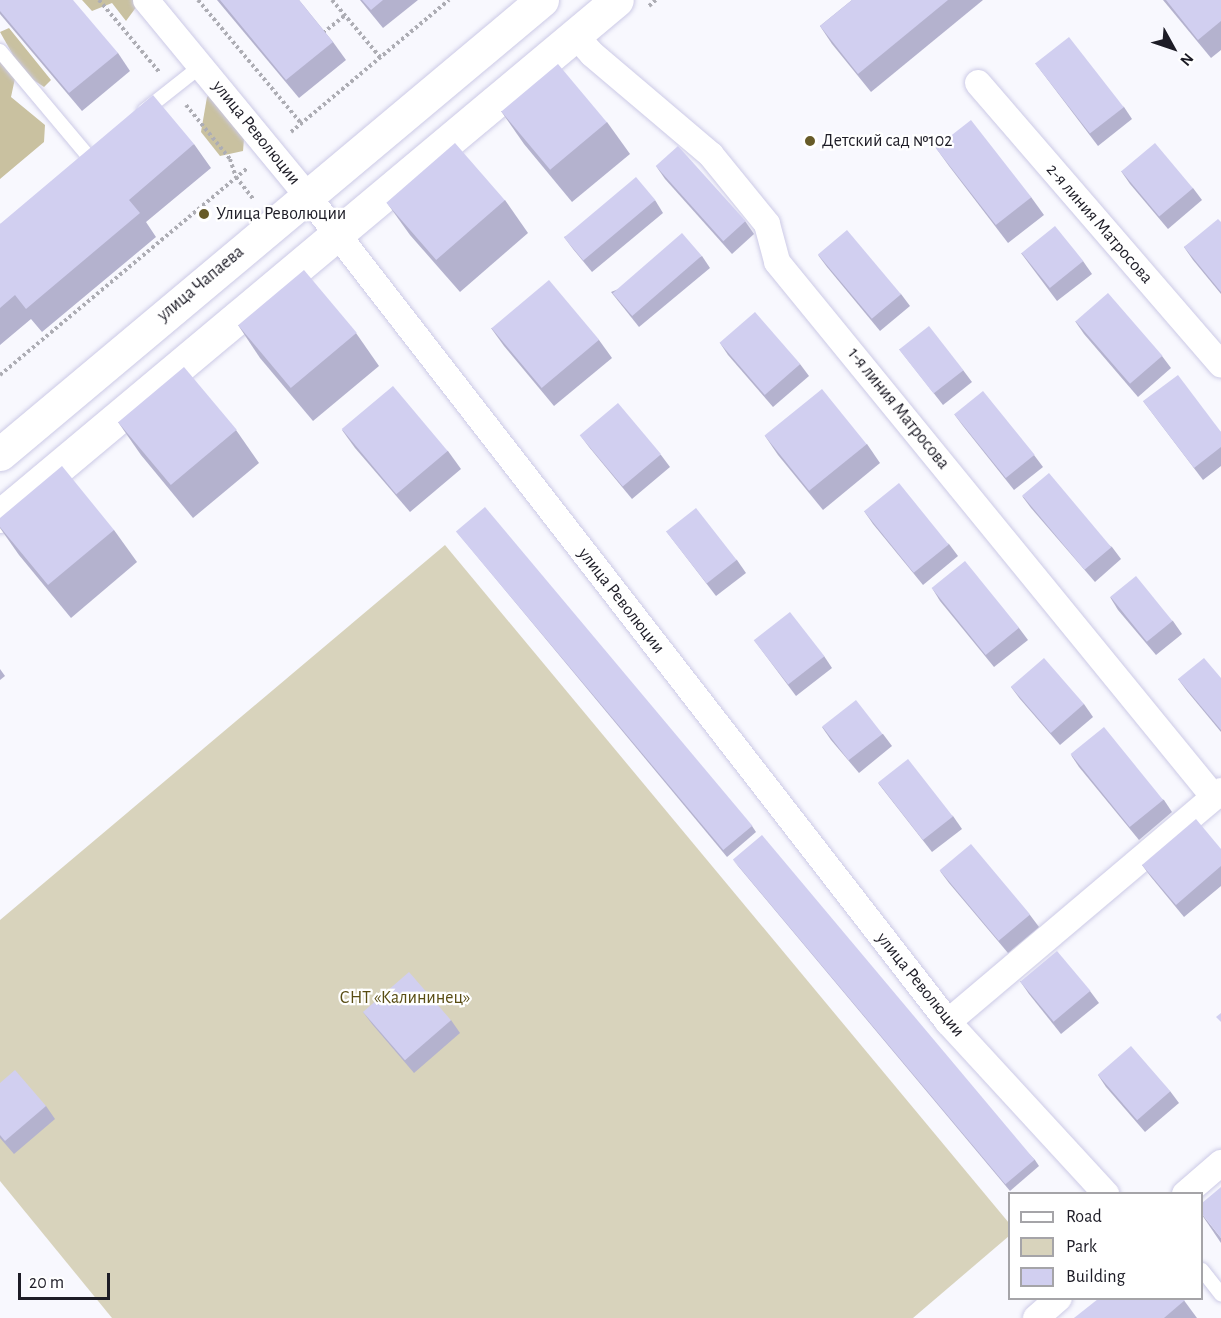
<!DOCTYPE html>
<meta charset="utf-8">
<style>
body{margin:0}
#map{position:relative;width:1221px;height:1318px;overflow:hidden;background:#f8f8fe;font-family:"Alegreya Sans",sans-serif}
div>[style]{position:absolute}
.green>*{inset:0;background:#d8d3bc}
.forest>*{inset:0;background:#c9c1a0}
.path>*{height:4px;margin-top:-2px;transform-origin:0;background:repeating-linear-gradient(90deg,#adadb4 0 3px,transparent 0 6px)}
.roads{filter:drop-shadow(0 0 2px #cccae6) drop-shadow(0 0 2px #cccae6)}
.service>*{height:14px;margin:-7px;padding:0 7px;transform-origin:7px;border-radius:7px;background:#fff}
.minor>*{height:26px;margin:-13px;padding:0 13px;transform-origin:13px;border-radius:13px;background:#fff}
.tertiary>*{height:33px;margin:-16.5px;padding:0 16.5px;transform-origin:16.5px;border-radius:16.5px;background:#fff}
.wall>*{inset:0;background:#b4b2ce}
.building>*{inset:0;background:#d1cff0;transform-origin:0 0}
.dots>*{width:16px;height:16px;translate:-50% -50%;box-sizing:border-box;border:3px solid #fff;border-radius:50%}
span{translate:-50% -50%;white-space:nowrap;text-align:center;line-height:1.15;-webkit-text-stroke:4.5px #fff;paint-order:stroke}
.street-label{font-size:18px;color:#1d1c26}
.poi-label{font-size:18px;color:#1d1c26}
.left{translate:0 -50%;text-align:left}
.park-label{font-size:18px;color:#594d14}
.legend{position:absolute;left:1008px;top:1192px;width:195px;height:108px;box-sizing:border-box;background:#fff;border:2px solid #a5a4a8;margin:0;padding:8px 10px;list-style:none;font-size:18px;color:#1d1c26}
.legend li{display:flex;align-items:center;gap:12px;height:30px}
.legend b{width:30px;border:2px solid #a5a4a8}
.north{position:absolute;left:1143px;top:18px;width:60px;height:60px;-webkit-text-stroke:4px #fff;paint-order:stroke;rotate:130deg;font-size:16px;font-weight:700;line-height:24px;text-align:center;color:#1d1c26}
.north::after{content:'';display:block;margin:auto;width:21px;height:27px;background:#1d1c26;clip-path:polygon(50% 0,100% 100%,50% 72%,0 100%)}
.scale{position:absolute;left:18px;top:1273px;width:92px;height:27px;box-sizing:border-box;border:3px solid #1d1c26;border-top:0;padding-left:8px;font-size:18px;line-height:21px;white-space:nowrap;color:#1d1c26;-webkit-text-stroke:4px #fff;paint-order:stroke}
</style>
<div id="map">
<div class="green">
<i style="clip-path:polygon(445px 545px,1009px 1223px,1009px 1236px,913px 1318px,112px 1318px,0 1181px,0 920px)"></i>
</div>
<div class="forest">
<i style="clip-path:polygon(82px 0,133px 0,137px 6px,126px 21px,112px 3px,92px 11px)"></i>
<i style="clip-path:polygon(9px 28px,51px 80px,44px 87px,17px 69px,11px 97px,45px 125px,44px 142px,0 179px,0 50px,13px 55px,0 32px)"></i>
<i style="clip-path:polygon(215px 90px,244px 139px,243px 151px,220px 156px,201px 132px,207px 97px)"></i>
</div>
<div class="path">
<i style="left:99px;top:0;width:95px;rotate:50.1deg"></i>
<i style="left:198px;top:0;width:160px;rotate:50.1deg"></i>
<i style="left:332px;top:0;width:75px;rotate:49.9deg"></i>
<i style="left:649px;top:6px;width:9px;rotate:-41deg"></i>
<i style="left:323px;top:33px;width:28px;rotate:-39deg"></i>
<i style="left:186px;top:105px;width:70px;rotate:50.8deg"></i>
<i style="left:230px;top:159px;width:19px;rotate:72deg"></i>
<i style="left:236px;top:177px;width:29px;rotate:52deg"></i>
<i style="left:291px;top:132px;width:206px;rotate:-39.9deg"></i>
<i style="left:0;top:375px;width:323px;rotate:-39.9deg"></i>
</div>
<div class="roads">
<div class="service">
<i style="left:0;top:51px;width:138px;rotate:50deg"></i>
<i style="left:144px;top:111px;width:73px;rotate:-38.3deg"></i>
<i style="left:1202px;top:1270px;width:31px;rotate:52deg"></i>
</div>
<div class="minor">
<i style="left:146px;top:0;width:251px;rotate:50.5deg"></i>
<i style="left:306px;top:194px;width:1048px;rotate:52.21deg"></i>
<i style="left:948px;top:1022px;width:234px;rotate:47.4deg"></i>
<i style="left:575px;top:35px;width:25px;rotate:48deg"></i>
<i style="left:592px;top:54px;width:156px;rotate:40.3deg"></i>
<i style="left:711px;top:155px;width:89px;rotate:50.9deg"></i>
<i style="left:767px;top:224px;width:39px;rotate:75deg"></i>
<i style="left:777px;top:262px;width:691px;rotate:50.76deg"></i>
<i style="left:978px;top:83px;width:372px;rotate:49.2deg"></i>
<i style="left:948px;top:1022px;width:358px;rotate:-40.2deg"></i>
<i style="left:1185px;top:1194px;width:48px;rotate:-40.7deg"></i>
<i style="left:1036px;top:1318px;width:30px;rotate:-41deg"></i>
</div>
<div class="tertiary">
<i style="left:0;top:454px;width:707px;rotate:-39.95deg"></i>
<i style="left:0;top:516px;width:804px;rotate:-39.91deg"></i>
</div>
</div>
<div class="wall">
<i style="clip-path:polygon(0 0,118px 53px,130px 71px,82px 111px,0 14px)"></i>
<i style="clip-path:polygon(217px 0,299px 0,333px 42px,346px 60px,299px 98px)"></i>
<i style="clip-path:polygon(360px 0,418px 0,383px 28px)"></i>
<i style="clip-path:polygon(852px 0,983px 0,871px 92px,832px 44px,820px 26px)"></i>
<i style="clip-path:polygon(1163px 0,1221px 0,1221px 50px,1211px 58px)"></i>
<i style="clip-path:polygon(1035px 63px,1124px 107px,1132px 119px,1098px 146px)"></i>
<i style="clip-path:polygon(501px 111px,607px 122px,630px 154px,572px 202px,524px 144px)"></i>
<i style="clip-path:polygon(194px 144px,211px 168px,146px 222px,156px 237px,42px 332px,31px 319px,0 345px,0 224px)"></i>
<i style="clip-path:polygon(936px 148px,1031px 197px,1044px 215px,1008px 243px,949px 166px)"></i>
<i style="clip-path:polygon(656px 166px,745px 221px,754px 234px,732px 254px,665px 179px)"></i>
<i style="clip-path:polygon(1121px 171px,1193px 188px,1202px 200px,1168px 229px,1130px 184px)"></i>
<i style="clip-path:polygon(505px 200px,528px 233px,460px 292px,410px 235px,387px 203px)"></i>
<i style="clip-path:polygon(655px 200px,663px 213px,592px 272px,573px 249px,564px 237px)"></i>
<i style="clip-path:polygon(1221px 222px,1221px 294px,1193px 260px,1184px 247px)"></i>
<i style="clip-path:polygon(1021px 253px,1083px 261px,1092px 274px,1057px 301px)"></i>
<i style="clip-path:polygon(818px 255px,901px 294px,910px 306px,880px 331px,827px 267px)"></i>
<i style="clip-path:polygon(702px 256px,710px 268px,639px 327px,611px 292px)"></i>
<i style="clip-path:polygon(1075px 321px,1162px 356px,1171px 368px,1138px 397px,1084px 334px)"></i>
<i style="clip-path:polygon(238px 325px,356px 333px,379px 366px,313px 421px,260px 358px)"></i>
<i style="clip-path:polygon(491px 328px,599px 340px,612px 358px,554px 406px,504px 346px)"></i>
<i style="clip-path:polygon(720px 343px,800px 364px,809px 376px,773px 407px,728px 355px)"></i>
<i style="clip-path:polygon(899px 349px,963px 370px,972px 382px,943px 405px)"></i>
<i style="clip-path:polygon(1143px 401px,1221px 432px,1221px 466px,1203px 480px)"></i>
<i style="clip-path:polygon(954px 414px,1034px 455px,1043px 467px,1014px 490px,963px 426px)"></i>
<i style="clip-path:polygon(118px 422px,236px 430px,259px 463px,193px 518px,141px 455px)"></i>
<i style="clip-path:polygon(342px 430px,448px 451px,461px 469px,410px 512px,355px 448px)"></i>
<i style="clip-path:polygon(580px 435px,661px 455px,670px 467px,632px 499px,589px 447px)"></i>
<i style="clip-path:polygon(765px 436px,867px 444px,880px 463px,823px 510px,778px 455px)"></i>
<i style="clip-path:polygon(1022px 496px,1112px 547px,1121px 559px,1095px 582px,1031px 508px)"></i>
<i style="clip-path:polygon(864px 511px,949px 544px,958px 556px,923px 585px,873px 524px)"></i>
<i style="clip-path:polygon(0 518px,114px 530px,137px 562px,71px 618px,19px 555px,0 528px)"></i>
<i style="clip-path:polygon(456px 531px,752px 826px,756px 832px,727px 857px)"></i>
<i style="clip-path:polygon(666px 531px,737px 560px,746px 573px,716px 596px)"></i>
<i style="clip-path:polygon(932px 588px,1019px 628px,1028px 640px,994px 667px,940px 601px)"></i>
<i style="clip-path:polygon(1110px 597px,1173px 621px,1182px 634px,1156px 655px,1118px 610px)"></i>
<i style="clip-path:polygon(754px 640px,824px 656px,832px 668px,796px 696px)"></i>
<i style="clip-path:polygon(0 669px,5px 676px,0 680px)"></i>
<i style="clip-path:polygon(1221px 678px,1221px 732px,1187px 691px,1178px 679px)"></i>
<i style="clip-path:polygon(1011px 687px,1084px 704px,1093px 717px,1060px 745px,1020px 699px)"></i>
<i style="clip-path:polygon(822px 727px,883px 734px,892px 746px,859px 773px,831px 740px)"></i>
<i style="clip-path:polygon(1071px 755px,1164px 800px,1172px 812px,1139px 840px,1079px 767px)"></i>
<i style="clip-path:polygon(878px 783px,953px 816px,962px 829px,932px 852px)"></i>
<i style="clip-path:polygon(1221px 849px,1221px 886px,1184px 917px,1151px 877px,1142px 865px)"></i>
<i style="clip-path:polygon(733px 860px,1035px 1160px,1039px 1166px,1010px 1191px)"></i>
<i style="clip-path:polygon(940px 871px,1030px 915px,1039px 927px,1008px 953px,949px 883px)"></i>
<i style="clip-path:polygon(1020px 981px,1090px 991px,1099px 1003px,1061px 1034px,1029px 994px)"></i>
<i style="clip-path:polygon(363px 1012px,451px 1020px,460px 1033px,414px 1073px,372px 1024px)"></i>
<i style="clip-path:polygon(1098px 1075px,1170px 1091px,1179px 1103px,1145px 1132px,1106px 1087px)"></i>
<i style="clip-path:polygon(0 1083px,46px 1106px,55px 1119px,14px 1154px,0 1138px)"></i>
<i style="clip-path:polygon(1202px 1214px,1221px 1238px,1221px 1243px,1202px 1215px)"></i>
<i style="clip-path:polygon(1183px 1299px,1197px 1318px,1074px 1318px)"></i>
</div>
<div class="building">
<i style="clip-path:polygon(0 0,73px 0,118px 53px,69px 93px,0 11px)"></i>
<i style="clip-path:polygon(220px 0,299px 0,333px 42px,286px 80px)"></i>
<i style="clip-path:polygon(362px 0,383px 0,371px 10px)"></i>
<i style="clip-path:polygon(852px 0,948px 0,858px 74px,820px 26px)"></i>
<i style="clip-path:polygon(1166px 0,1221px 0,1221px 21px,1198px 40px)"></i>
<i style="left:1069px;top:37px;width:89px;height:43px;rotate:52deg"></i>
<i style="left:558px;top:64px;width:76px;height:74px;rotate:50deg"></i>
<i style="clip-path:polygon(153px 95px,194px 144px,129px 200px,140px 213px,26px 309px,15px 295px,0 308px,0 224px)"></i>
<i style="left:971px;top:120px;width:98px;height:45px;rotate:52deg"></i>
<i style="left:455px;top:143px;width:76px;height:91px;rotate:49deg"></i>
<i style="left:1155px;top:143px;width:59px;height:44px;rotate:50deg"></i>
<i style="left:678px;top:146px;width:101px;height:30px;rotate:48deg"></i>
<i style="left:636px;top:177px;width:30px;height:94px;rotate:50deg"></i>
<i style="clip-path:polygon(1218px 219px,1221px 222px,1221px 292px,1184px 247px)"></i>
<i style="left:1055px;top:226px;width:45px;height:43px;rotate:51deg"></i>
<i style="left:847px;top:230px;width:84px;height:38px;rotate:50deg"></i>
<i style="left:682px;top:233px;width:30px;height:92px;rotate:49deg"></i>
<i style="left:304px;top:270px;width:82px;height:86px;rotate:50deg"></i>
<i style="left:549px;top:280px;width:78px;height:75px;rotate:50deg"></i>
<i style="left:1108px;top:293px;width:83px;height:43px;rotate:49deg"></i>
<i style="left:755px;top:312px;width:69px;height:47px;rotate:49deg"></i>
<i style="left:929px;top:326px;width:56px;height:38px;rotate:52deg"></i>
<i style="left:184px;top:367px;width:82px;height:86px;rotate:50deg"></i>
<i style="clip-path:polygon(1178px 375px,1221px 432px,1221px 447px,1194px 468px,1143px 401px)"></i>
<i style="left:393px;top:386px;width:85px;height:67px;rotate:50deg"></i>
<i style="left:822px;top:389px;width:71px;height:74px;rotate:51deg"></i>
<i style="left:983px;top:391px;width:82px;height:37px;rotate:51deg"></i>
<i style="left:618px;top:403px;width:67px;height:50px;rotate:50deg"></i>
<i style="clip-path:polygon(62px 466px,114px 530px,48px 585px,0 527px,0 518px)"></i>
<i style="left:1049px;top:473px;width:97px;height:35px;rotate:50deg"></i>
<i style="left:899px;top:483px;width:79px;height:45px;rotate:51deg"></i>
<i style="left:485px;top:507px;width:416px;height:38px;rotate:50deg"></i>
<i style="left:696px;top:508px;width:66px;height:38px;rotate:52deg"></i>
<i style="left:965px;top:561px;width:86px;height:43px;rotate:51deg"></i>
<i style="left:1136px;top:576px;width:58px;height:33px;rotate:51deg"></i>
<i style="left:790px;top:612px;width:56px;height:46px;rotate:52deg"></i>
<i style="left:1044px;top:658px;width:61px;height:44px;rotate:49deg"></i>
<i style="clip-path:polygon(1204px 658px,1221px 678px,1221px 730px,1178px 679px)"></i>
<i style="left:856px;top:700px;width:43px;height:43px;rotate:52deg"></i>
<i style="left:1104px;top:727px;width:94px;height:43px;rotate:51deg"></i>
<i style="left:908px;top:759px;width:73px;height:38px;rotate:52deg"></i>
<i style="clip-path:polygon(1196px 819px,1221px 849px,1221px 866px,1176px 905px,1142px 865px)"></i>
<i style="left:762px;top:835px;width:424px;height:38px;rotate:50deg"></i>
<i style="left:971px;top:844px;width:92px;height:41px;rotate:50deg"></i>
<i style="left:1057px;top:951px;width:52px;height:48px;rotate:50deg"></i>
<i style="left:409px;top:972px;width:64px;height:61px;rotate:49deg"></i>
<i style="clip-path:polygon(1221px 1013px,1221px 1022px,1216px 1017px)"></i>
<i style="left:1131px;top:1046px;width:60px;height:44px;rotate:49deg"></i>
<i style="clip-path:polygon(15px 1070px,46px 1106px,5px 1141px,0 1135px,0 1083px)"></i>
<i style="clip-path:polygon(1221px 1187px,1221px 1238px,1202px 1214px,1202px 1203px)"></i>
<i style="clip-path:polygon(1098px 1299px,1183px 1299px,1185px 1300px,1164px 1318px,1074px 1318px)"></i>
</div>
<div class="dots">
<i style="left:810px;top:141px;background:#675b28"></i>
<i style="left:204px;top:214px;background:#675b28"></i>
</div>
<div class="street-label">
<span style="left:256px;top:133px;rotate:51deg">улица Революции</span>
<span style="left:1099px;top:224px;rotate:49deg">2-я линия Матросова</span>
<span style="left:201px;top:284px;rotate:-40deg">улица Чапаева</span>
<span style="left:898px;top:409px;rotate:51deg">1-я линия Матросова</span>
<span style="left:621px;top:601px;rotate:52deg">улица Революции</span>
<span style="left:920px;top:985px;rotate:51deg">улица Революции</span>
</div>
<div class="poi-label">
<span class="left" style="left:822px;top:141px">Детский сад №102</span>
<span class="left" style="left:216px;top:214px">Улица Революции</span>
</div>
<div class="park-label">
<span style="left:405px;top:998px">СНТ «Калининец»</span>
</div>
<ul class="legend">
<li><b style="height:8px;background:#fff"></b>Road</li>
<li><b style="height:16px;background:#d8d3bc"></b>Park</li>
<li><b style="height:16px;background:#d1cff0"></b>Building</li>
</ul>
<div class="north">N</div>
<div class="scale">20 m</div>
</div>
